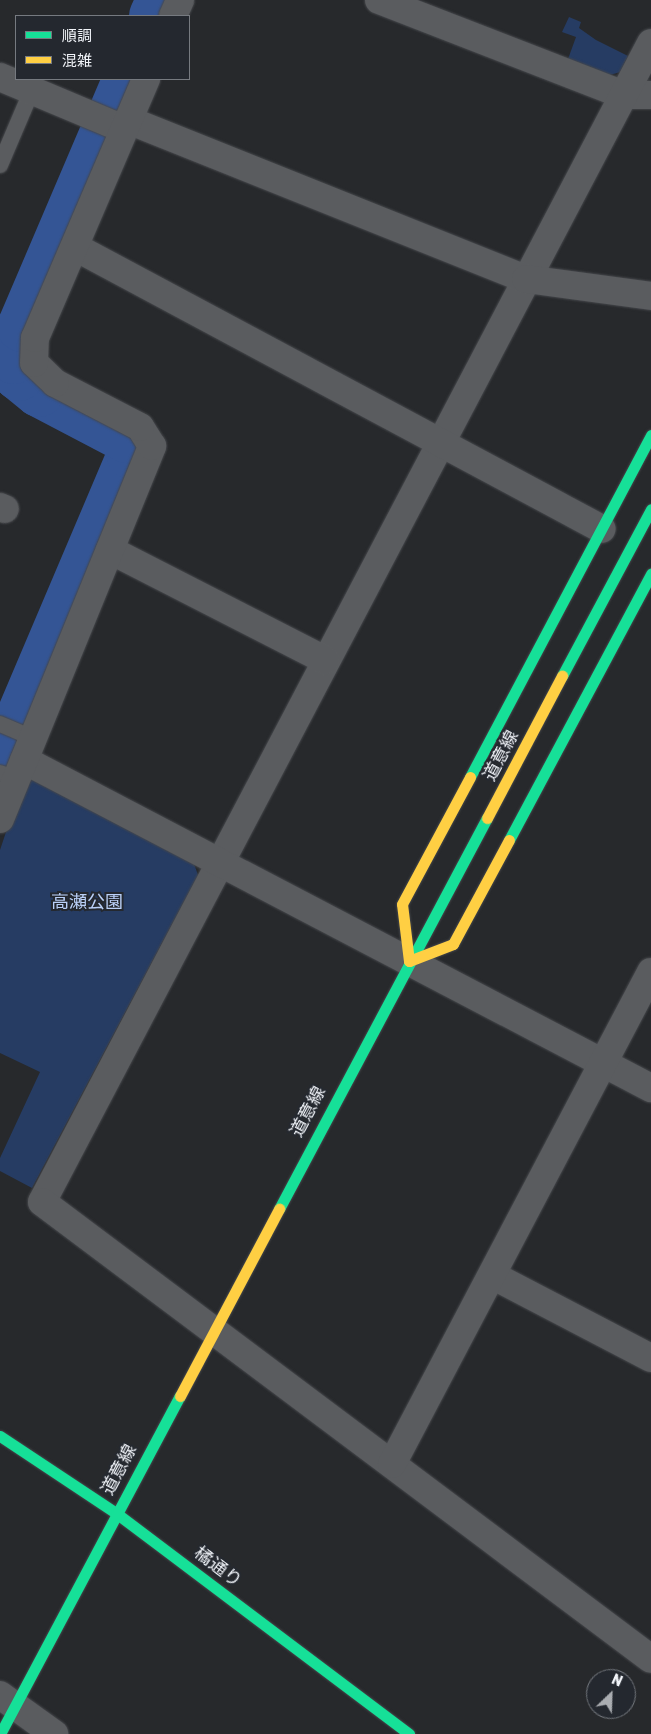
<!DOCTYPE html>
<meta charset="utf-8">
<style>
body{margin:0}
#map{position:relative;width:651px;height:1734px;overflow:hidden;background:#27292c;font-family:Rubik,"Noto Sans JP",sans-serif}
div>[style]{position:absolute}
.green>*{inset:0;background:#263c63}
.river>*{height:50px;margin:-25px;padding:0 25px;transform-origin:25px;border-radius:25px;background:#345595}
.roads{filter:drop-shadow(0 0 1px #45474b) drop-shadow(0 0 1px #45474b)}
.lane>*{height:16px;margin:-8px;padding:0 8px;transform-origin:8px;border-radius:8px;background:#5a5c5f}
.street>*{height:28px;margin:-14px;padding:0 14px;transform-origin:14px;border-radius:14px;background:#5a5c5f}
.fast>*{height:11px;margin:-5.5px;padding:0 5.5px;transform-origin:5.5px;border-radius:5.5px;background:#16e098}
.slow>*{height:11px;margin:-5.5px;padding:0 5.5px;transform-origin:5.5px;border-radius:5.5px;background:#ffcf43}
span{translate:-50% -50%;white-space:nowrap;text-align:center;line-height:1.15;-webkit-text-stroke:4px #24282f;paint-order:stroke}
.street-label{font-size:18px;color:#f1f4f9}
.park-label{font-size:18px;color:#bad0f7}
.legend{position:absolute;left:15px;top:15px;width:175px;height:65px;box-sizing:border-box;background:#24282f;border:1px solid #767a80;margin:0;padding:6px 9px;list-style:none;font-size:15px;color:#f1f4f9}
.legend li{display:flex;align-items:center;gap:10px;height:25px}
.legend b{width:25px;border:1px solid #767a80}
.north{position:absolute;left:586px;top:1669px;width:50px;height:50px;box-sizing:border-box;background:#24282f;border:1px solid #767a80;border-radius:50%;rotate:24deg;font-size:14px;font-weight:700;line-height:20px;text-align:center;color:#f1f4f9}
.north::after{content:'';display:block;margin:auto;width:18px;height:22px;background:#aaadb1;clip-path:polygon(50% 0,100% 100%,50% 72%,0 100%)}
</style>
<div id="map">
<div class="green">
<i style="clip-path:polygon(569px 17px,581px 22px,579px 28px,596px 40px,628px 56px,620px 72px,607px 76px,568px 59px,576px 37px,562px 32px)"></i>
<i style="clip-path:polygon(33px 775px,193px 861px,198px 875px,32px 1188px,0 1171px,0 1158px,40px 1072px,0 1053px,0 850px,24px 778px)"></i>
</div>
<div class="river">
<i style="left:154px;top:16px;width:17px;rotate:-66deg"></i>
<i style="left:0;top:766px;width:338px;rotate:-67deg"></i>
<i style="left:132px;top:455px;width:18px;rotate:-106deg"></i>
<i style="left:127px;top:438px;width:99px;rotate:-152.4deg"></i>
<i style="left:39px;top:392px;width:26px;rotate:-141deg"></i>
<i style="left:19px;top:376px;width:18px;rotate:-106deg"></i>
<i style="left:14px;top:359px;width:33px;rotate:-76deg"></i>
<i style="left:22px;top:327px;width:270px;rotate:-66.9deg"></i>
</div>
<div class="roads">
<div class="lane">
<i style="left:0;top:165px;width:82px;rotate:-66.9deg"></i>
<i style="left:0;top:724px;width:36px;rotate:23deg"></i>
<i style="left:0;top:773px;width:18px;rotate:19deg"></i>
</div>
<div class="street">
<i style="left:379px;top:0;width:263px;rotate:21.2deg"></i>
<i style="left:624px;top:95px;width:27px"></i>
<i style="left:173px;top:16px;width:17px;rotate:-66deg"></i>
<i style="left:651px;top:43px;width:1309px;rotate:117.72deg"></i>
<i style="left:42px;top:1202px;width:761px;rotate:36.88deg"></i>
<i style="left:0;top:77px;width:134px;rotate:22.8deg"></i>
<i style="left:128px;top:120px;width:429px;rotate:21.8deg"></i>
<i style="left:526px;top:279px;width:126px;rotate:7.7deg"></i>
<i style="left:77px;top:248px;width:595px;rotate:28.16deg"></i>
<i style="left:0;top:507px;width:5px;rotate:22deg"></i>
<i style="left:110px;top:550px;width:242px;rotate:27.1deg"></i>
<i style="left:24px;top:760px;width:708px;rotate:27.62deg"></i>
<i style="left:0;top:819px;width:403px;rotate:-67.8deg"></i>
<i style="left:152px;top:446px;width:22px;rotate:-122deg"></i>
<i style="left:140px;top:427px;width:96px;rotate:-152.6deg"></i>
<i style="left:55px;top:383px;width:29px;rotate:-136deg"></i>
<i style="left:34px;top:363px;width:25px;rotate:-88deg"></i>
<i style="left:35px;top:338px;width:282px;rotate:-66.8deg"></i>
<i style="left:492px;top:1275px;width:179px;rotate:27.6deg"></i>
<i style="left:392px;top:1464px;width:556px;rotate:-62.24deg"></i>
<i style="left:0;top:1695px;width:67px;rotate:35.8deg"></i>
</div>
<div class="fast">
<i style="left:562px;top:676px;width:189px;rotate:-61.9deg"></i>
<i style="left:470px;top:777px;width:387px;rotate:-62.1deg"></i>
<i style="left:509px;top:840px;width:302px;rotate:-61.9deg"></i>
<i style="left:279px;top:1209px;width:443px;rotate:-62deg"></i>
<i style="left:0;top:1436px;width:139px;rotate:33.6deg"></i>
<i style="left:116px;top:1513px;width:367px;rotate:37deg"></i>
<i style="left:0;top:1734px;width:383px;rotate:-62deg"></i>
</div>
<div class="slow">
<i style="left:487px;top:818px;width:161px;rotate:-62.2deg"></i>
<i style="left:409px;top:961px;width:57px;rotate:-97deg"></i>
<i style="left:402px;top:904px;width:144px;rotate:-61.8deg"></i>
<i style="left:409px;top:961px;width:47px;rotate:-21.1deg"></i>
<i style="left:453px;top:944px;width:118px;rotate:-61.7deg"></i>
<i style="left:180px;top:1396px;width:212px;rotate:-62.1deg"></i>
</div>
</div>
<div class="street-label">
<span style="left:501px;top:756px;rotate:-62deg">道意線</span>
<span style="left:308px;top:1112px;rotate:-62deg">道意線</span>
<span style="left:119px;top:1470px;rotate:-62deg">道意線</span>
<span style="left:218px;top:1567px;rotate:37deg">橘通り</span>
</div>
<div class="park-label">
<span style="left:87px;top:902px">高瀬公園</span>
</div>
<ul class="legend">
<li><b style="height:6px;background:#16e098"></b>順調</li>
<li><b style="height:6px;background:#ffcf43"></b>混雑</li>
</ul>
<div class="north">N</div>
</div>
